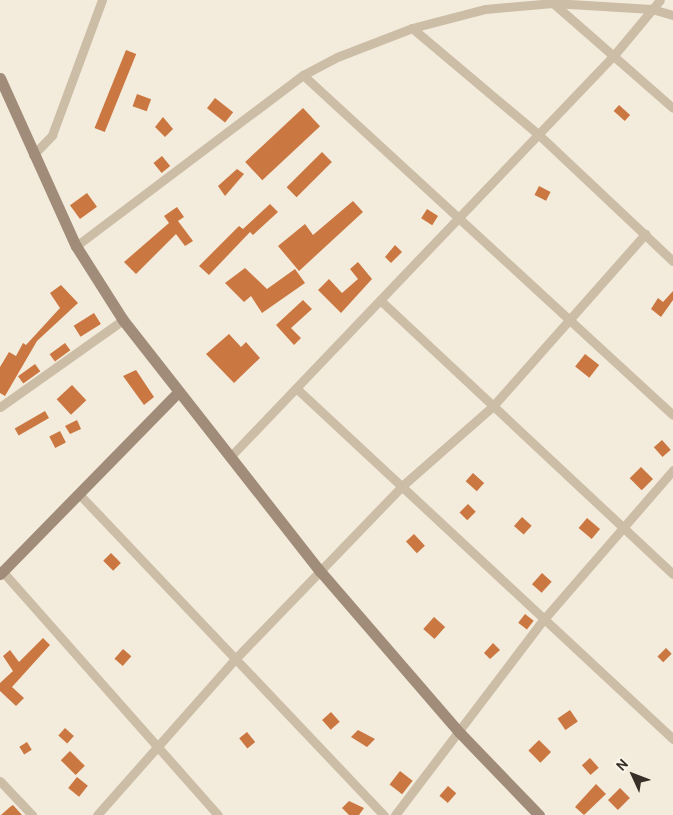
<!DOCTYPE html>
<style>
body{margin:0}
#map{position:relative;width:673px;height:815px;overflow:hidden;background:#f3ebdb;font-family:Cabin,sans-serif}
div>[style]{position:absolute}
.building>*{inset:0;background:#cb7741;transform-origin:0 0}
.street>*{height:9px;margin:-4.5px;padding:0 4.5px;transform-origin:4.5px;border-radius:4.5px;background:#ccbda7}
.secondary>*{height:11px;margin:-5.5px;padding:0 5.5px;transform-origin:5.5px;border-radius:5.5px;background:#a08c78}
span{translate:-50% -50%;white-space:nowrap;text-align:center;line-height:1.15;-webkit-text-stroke:5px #faf5e8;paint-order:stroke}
.north{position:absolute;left:608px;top:750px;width:50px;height:50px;-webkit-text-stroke:4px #faf5e8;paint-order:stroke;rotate:313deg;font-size:14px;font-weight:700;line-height:20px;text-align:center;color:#382f28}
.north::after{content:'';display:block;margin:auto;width:18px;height:22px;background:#382f28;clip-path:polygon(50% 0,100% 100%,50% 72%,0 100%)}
</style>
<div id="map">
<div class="building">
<i style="left:126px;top:50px;width:11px;height:84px;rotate:22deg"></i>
<i style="left:137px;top:94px;width:15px;height:13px;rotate:20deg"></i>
<i style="left:215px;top:98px;width:23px;height:13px;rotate:38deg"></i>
<i style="left:619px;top:105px;width:15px;height:8px;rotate:42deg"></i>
<i style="left:303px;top:108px;width:25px;height:79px;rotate:47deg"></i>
<i style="clip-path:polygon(163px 117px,173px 129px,165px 137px,155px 127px)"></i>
<i style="left:322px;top:152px;width:14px;height:50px;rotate:45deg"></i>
<i style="left:162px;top:156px;width:13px;height:11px;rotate:51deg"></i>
<i style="clip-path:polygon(237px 169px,244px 174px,225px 196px,218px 186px)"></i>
<i style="left:539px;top:186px;width:13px;height:10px;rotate:27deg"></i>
<i style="left:87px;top:193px;width:17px;height:21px;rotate:54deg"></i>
<i style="clip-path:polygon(353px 201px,363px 212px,299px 271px,278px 246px,305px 224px,313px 235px)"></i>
<i style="clip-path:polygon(270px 204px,278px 212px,253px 235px,250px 232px,209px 275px,199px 266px,239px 226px,243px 229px)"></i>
<i style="clip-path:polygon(177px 207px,184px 217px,178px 221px,193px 241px,185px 246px,176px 234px,136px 274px,124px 262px,169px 223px,164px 216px)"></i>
<i style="left:427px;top:209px;width:13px;height:11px;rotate:32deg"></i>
<i style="clip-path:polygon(395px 245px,402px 252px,391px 263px,385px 257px)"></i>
<i style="clip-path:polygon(358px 262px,372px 279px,341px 313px,318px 290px,329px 279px,342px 293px,358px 279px,350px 269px)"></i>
<i style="clip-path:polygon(245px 268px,267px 289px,295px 269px,305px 283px,262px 313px,251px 296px,244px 302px,225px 283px)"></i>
<i style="clip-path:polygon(61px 285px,78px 303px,37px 341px,5px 396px,0 393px,0 367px,9px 352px,16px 356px,23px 343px,26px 345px,60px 308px,50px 293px)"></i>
<i style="clip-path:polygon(673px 291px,673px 300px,661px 317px,651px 309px,658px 298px,663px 302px)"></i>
<i style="clip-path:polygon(303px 300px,312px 309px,291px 328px,301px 338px,294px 345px,276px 325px)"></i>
<i style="left:94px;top:313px;width:13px;height:24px;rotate:58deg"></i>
<i style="clip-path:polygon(229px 334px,241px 347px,246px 342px,260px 358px,234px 383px,206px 354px)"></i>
<i style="left:65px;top:343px;width:9px;height:19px;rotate:54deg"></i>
<i style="left:585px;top:354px;width:18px;height:16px;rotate:38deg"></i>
<i style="left:35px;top:364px;width:9px;height:21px;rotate:54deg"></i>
<i style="clip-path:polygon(136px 370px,154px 397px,144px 405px,123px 376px)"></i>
<i style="left:72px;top:385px;width:21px;height:21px;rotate:47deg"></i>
<i style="left:45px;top:411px;width:8px;height:35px;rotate:60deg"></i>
<i style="clip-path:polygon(77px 420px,81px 429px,70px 434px,65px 426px)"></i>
<i style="left:60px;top:431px;width:13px;height:12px;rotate:63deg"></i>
<i style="left:662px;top:440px;width:13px;height:11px;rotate:48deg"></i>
<i style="left:641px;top:467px;width:17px;height:16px;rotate:45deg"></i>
<i style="left:473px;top:473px;width:15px;height:11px;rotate:42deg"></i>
<i style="left:468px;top:504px;width:11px;height:12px;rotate:45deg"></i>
<i style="left:522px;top:517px;width:13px;height:12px;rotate:42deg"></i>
<i style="left:587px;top:518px;width:17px;height:13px;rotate:40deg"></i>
<i style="left:414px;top:534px;width:16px;height:11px;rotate:47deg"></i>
<i style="left:111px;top:553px;width:14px;height:11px;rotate:45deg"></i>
<i style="left:542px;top:573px;width:13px;height:15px;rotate:42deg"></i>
<i style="left:525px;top:614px;width:11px;height:11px;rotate:38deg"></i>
<i style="left:434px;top:617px;width:15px;height:16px;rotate:42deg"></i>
<i style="clip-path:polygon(43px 638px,50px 645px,12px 687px,24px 698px,16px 706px,0 691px,0 683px,13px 671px,3px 656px,10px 650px,19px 662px)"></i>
<i style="clip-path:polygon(493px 643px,500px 650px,490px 659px,484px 653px)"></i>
<i style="left:666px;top:648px;width:8px;height:12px;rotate:45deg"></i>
<i style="left:123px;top:649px;width:11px;height:13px;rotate:41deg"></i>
<i style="left:570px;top:710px;width:14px;height:15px;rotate:56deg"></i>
<i style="left:331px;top:712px;width:13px;height:12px;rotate:48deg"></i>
<i style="left:65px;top:728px;width:12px;height:10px;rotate:42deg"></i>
<i style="clip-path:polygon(358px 730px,375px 739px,367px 747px,351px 737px)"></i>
<i style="left:247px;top:732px;width:13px;height:10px;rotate:51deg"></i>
<i style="left:539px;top:740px;width:17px;height:15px;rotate:45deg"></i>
<i style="left:27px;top:742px;width:9px;height:9px;rotate:58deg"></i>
<i style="left:70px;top:751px;width:21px;height:13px;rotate:45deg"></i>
<i style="left:590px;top:758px;width:13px;height:11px;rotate:48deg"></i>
<i style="left:400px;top:771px;width:16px;height:17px;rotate:38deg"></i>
<i style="left:77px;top:777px;width:14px;height:14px;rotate:39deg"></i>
<i style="clip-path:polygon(596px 784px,606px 794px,584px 815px,575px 807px)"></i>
<i style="left:448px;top:786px;width:11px;height:13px;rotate:41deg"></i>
<i style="left:620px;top:788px;width:14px;height:17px;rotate:45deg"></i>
<i style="clip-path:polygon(349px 801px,364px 808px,359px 815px,349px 815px,342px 808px)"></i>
<i style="clip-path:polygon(13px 805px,22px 815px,1px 815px,10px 807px)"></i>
</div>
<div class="street">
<i style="left:553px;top:3px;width:159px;rotate:41.2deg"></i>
<i style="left:412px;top:28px;width:165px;rotate:40.1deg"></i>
<i style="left:538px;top:134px;width:185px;rotate:43.3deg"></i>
<i style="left:303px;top:75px;width:502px;rotate:42.58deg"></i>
<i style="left:33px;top:155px;width:28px;rotate:-46deg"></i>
<i style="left:52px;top:135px;width:144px;rotate:-69.7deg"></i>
<i style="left:76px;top:246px;width:284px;rotate:-37deg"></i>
<i style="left:303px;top:75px;width:38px;rotate:-28deg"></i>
<i style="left:337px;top:57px;width:80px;rotate:-21.1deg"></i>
<i style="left:412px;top:28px;width:75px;rotate:-14.6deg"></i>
<i style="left:485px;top:9px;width:68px;rotate:-5deg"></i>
<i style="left:553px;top:3px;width:99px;rotate:3.5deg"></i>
<i style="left:652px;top:9px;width:22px;rotate:16deg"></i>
<i style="left:380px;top:300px;width:401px;rotate:43.1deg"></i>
<i style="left:296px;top:388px;width:515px;rotate:42.95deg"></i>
<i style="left:0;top:407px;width:151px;rotate:-35.3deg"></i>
<i style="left:230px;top:457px;width:557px;rotate:-46.31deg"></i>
<i style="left:615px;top:54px;width:70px;rotate:-50.2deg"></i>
<i style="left:79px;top:494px;width:443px;rotate:46.5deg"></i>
<i style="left:3px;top:572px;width:324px;rotate:48.5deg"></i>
<i style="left:0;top:781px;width:47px;rotate:46.7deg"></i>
<i style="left:97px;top:815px;width:211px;rotate:-48.5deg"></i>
<i style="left:237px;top:657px;width:238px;rotate:-46deg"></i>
<i style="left:402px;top:486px;width:121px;rotate:-41.3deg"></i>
<i style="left:493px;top:406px;width:230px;rotate:-48.5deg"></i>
<i style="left:395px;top:815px;width:246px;rotate:-52.8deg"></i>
<i style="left:544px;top:619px;width:197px;rotate:-49.1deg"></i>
</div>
<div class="secondary">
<i style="left:0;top:78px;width:184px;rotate:65.7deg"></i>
<i style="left:76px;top:246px;width:88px;rotate:57.6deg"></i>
<i style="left:123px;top:320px;width:319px;rotate:51.9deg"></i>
<i style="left:320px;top:571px;width:214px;rotate:49.2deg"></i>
<i style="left:460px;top:733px;width:114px;rotate:46.1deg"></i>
<i style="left:0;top:574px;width:253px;rotate:-45.6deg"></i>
</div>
<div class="north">N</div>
</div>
